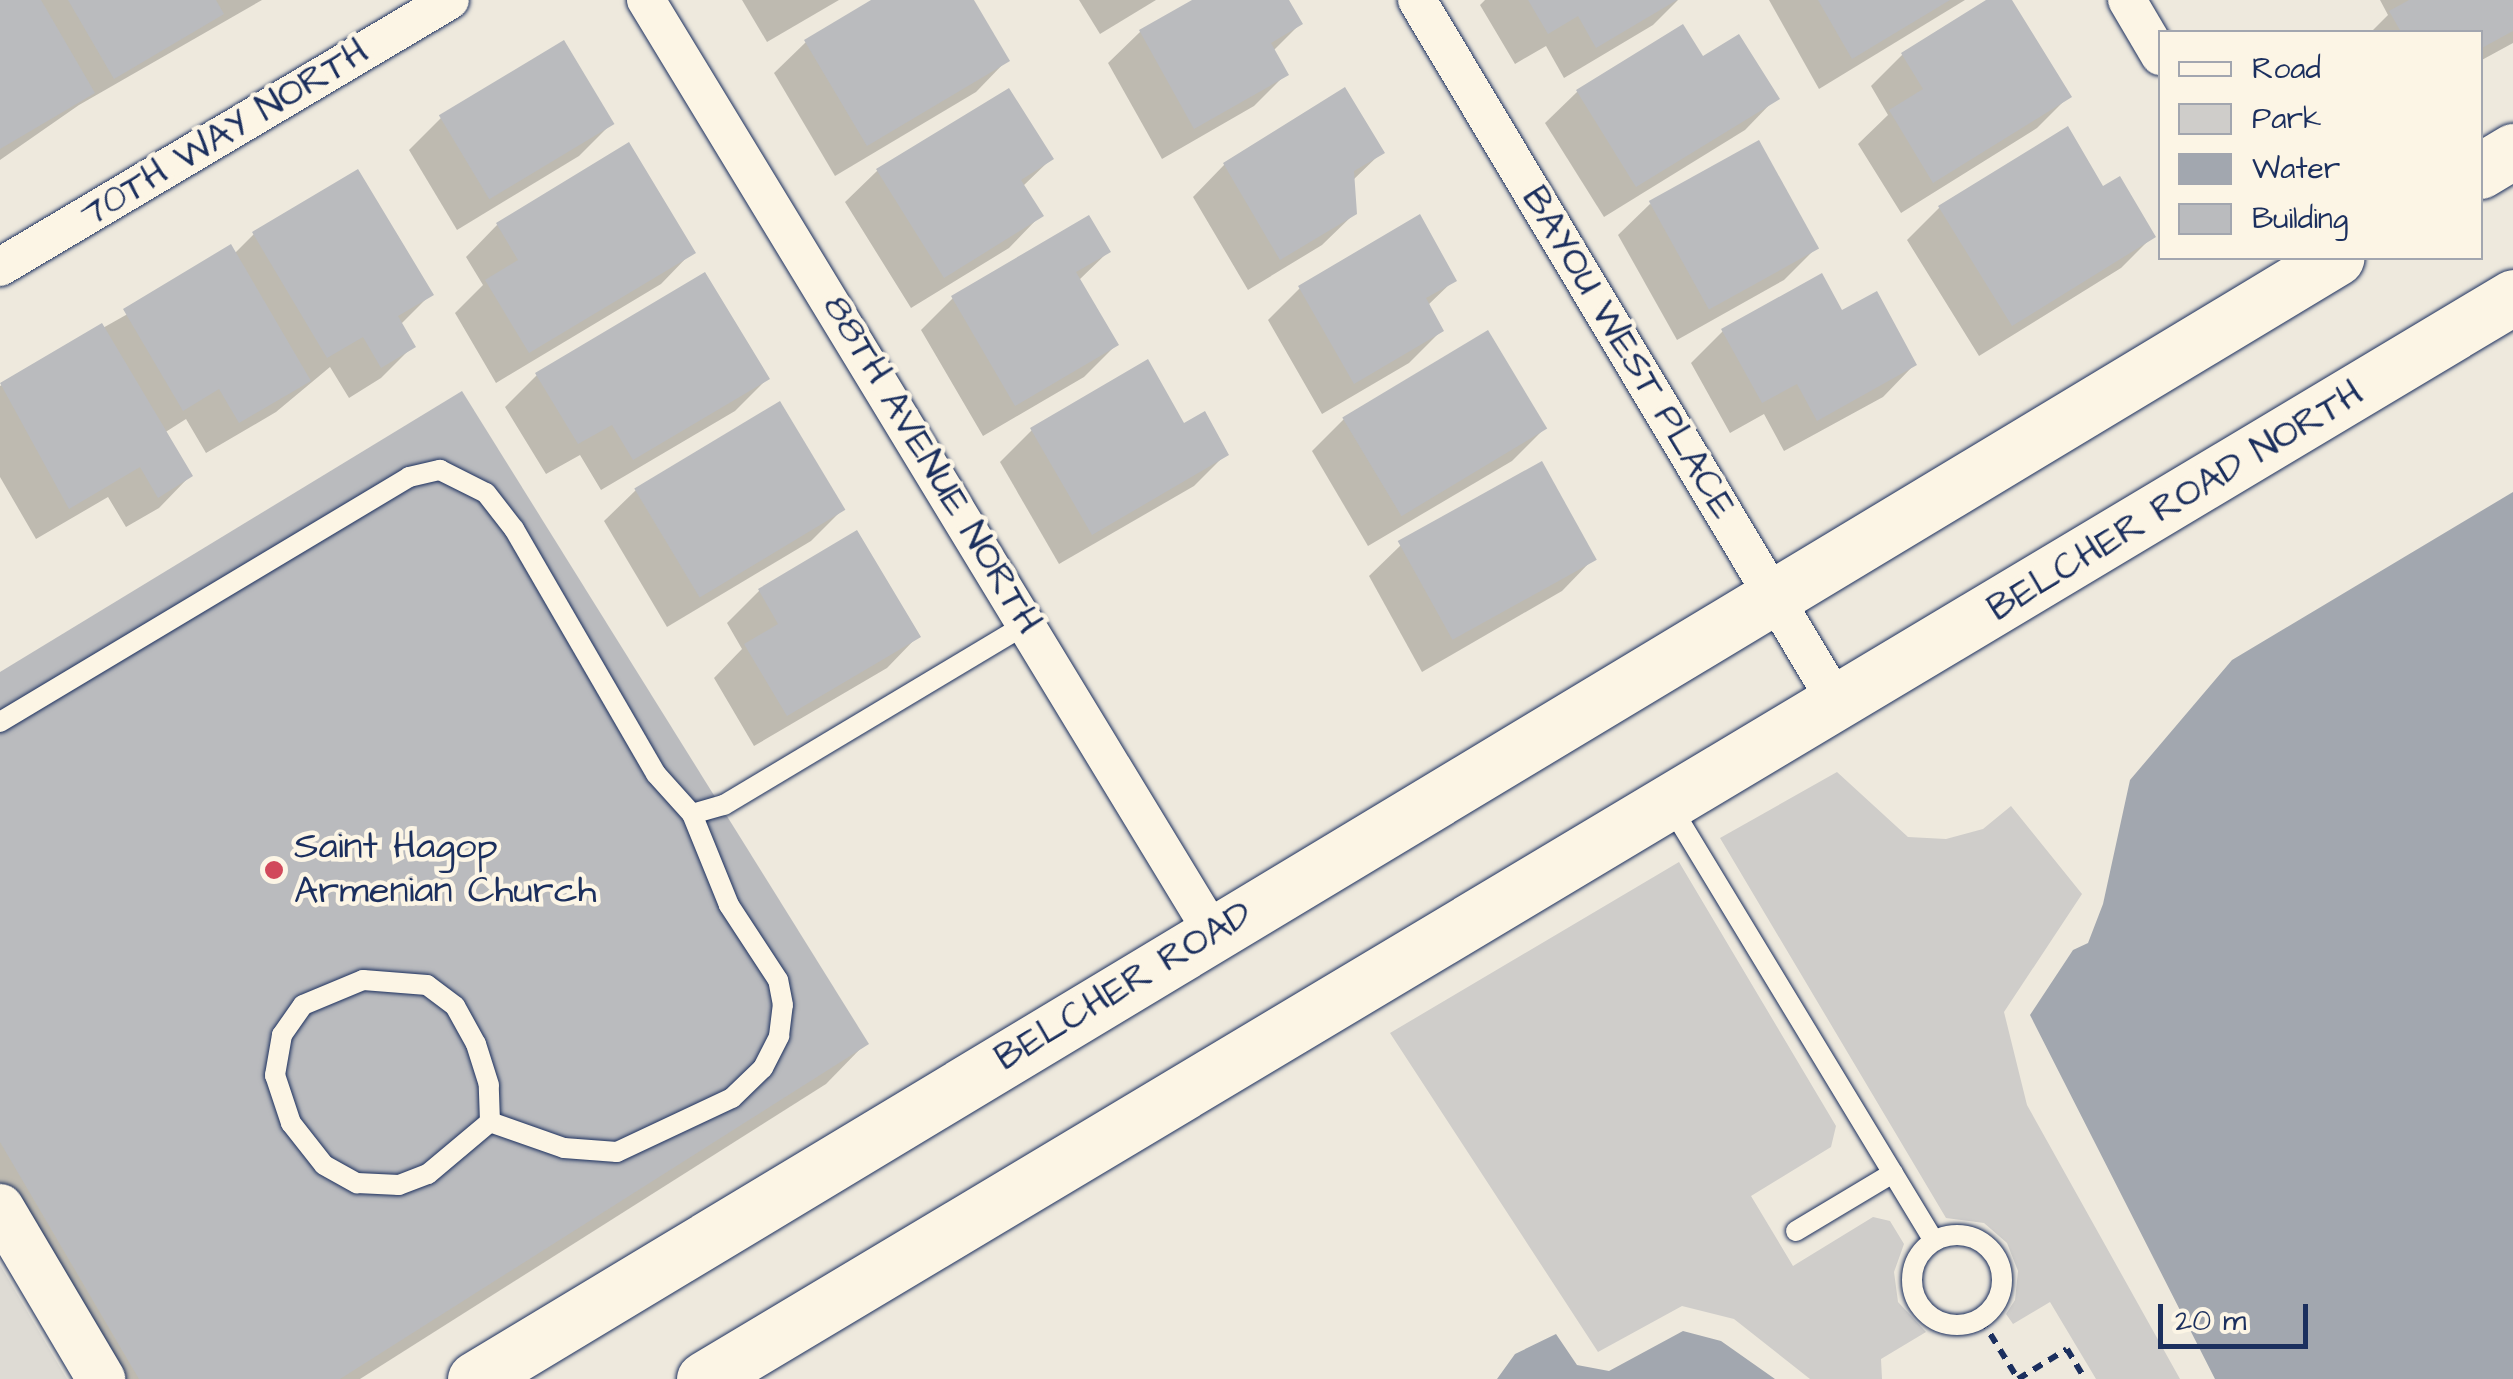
<!DOCTYPE html>
<style>
body{margin:0}
#map{position:relative;width:2513px;height:1379px;overflow:hidden;background:#eee9dd;font-family:"Architects Daughter",sans-serif}
div>[style]{position:absolute}
.built>*{inset:0;background:#dedbd4}
.green>*{inset:0;background:#cfcdca}
.water>*{inset:0;background:#a2a7af}
.shadow>*{inset:0;background:#0003}
.building>*{inset:0;background:#babbbe;transform-origin:0 0}
.path>*{height:6px;margin-top:-3px;transform-origin:0;background:repeating-linear-gradient(90deg,#1b2f5e 0 10px,transparent 0 18px)}
.roads{filter:drop-shadow(0 0 2px #1b2f5e) drop-shadow(0 0 2px #1b2f5e)}
.service>*{height:20px;margin:-10px;padding:0 10px;transform-origin:10px;border-radius:10px;background:#fcf5e5}
.service>.ring{margin:-10px;padding:0;box-sizing:content-box;background:none;border:20px solid #fcf5e5;border-radius:50%}
.minor>*{height:38px;margin:-19px;padding:0 19px;transform-origin:19px;border-radius:19px;background:#fcf5e5}
.tertiary>*{height:48px;margin:-24px;padding:0 24px;transform-origin:24px;border-radius:24px;background:#fcf5e5}
.secondary>*{height:55px;margin:-27.5px;padding:0 27.5px;transform-origin:27.5px;border-radius:27.5px;background:#fcf5e5}
.dots>*{width:28px;height:28px;translate:-50% -50%;box-sizing:border-box;border:5px solid #fcf5e5;border-radius:50%}
span{translate:-50% -50%;white-space:nowrap;text-align:center;line-height:1.15;-webkit-text-stroke:9px #fcf5e5;paint-order:stroke}
.street-label{font-size:38px;color:#1b2f5e}
.poi-label{font-size:38px;color:#1b2f5e}
.left{translate:0 -50%;text-align:left}
.legend{position:absolute;left:2158px;top:30px;width:325px;height:230px;box-sizing:border-box;background:#fcf5e5;border:2px solid #a2a6af;margin:0;padding:12px 18px;list-style:none;font-size:30px;color:#1b2f5e}
.legend li{display:flex;align-items:center;gap:20px;height:50px}
.legend b{width:50px;border:2px solid #a2a6af}
.scale{position:absolute;left:2158px;top:1304px;width:150px;height:45px;box-sizing:border-box;border:5px solid #1b2f5e;border-top:0;padding-left:12px;font-size:30px;line-height:35px;white-space:nowrap;color:#1b2f5e;-webkit-text-stroke:8px #fcf5e5;paint-order:stroke}
</style>
<div id="map">
<div class="built">
<i style="clip-path:polygon(0 1265px,67px 1379px,0 1379px)"></i>
</div>
<div class="green">
<i style="clip-path:polygon(1837px 772px,1908px 837px,1946px 839px,1983px 829px,2011px 806px,2082px 894px,2004px 1012px,2027px 1105px,2180px 1379px,2096px 1379px,2050px 1302px,2013px 1324px,2006px 1314px,2015px 1300px,2018px 1271px,2007px 1243px,1984px 1223px,1946px 1218px,1720px 838px)"></i>
<i style="clip-path:polygon(1679px 862px,1836px 1126px,1831px 1147px,1751px 1196px,1793px 1266px,1873px 1217px,1890px 1221px,1904px 1244px,1894px 1272px,1898px 1302px,1926px 1332px,1881px 1359px,1882px 1379px,1810px 1379px,1734px 1319px,1682px 1306px,1598px 1352px,1390px 1033px)"></i>
</div>
<div class="water">
<i style="clip-path:polygon(2513px 492px,2513px 1379px,2215px 1379px,2030px 1015px,2073px 950px,2088px 943px,2103px 904px,2130px 780px,2232px 660px)"></i>
<i style="clip-path:polygon(1683px 1331px,1721px 1341px,1775px 1379px,1497px 1379px,1515px 1354px,1556px 1334px,1577px 1365px,1609px 1371px)"></i>
</div>
<div class="shadow">
<i style="clip-path:polygon(0 0,262px 0,79px 105px,0 160px)"></i>
<i style="clip-path:polygon(742px 0,839px 0,767px 42px)"></i>
<i style="clip-path:polygon(875px 0,971px 0,1007px 60px,976px 92px,835px 176px,774px 73px,806px 42px)"></i>
<i style="clip-path:polygon(1079px 0,1156px 0,1100px 34px)"></i>
<i style="clip-path:polygon(1197px 0,1286px 0,1300px 24px,1273px 51px,1286px 74px,1254px 106px,1162px 159px,1108px 63px,1140px 32px)"></i>
<i style="clip-path:polygon(1485px 0,1678px 0,1653px 25px,1564px 78px,1546px 46px,1515px 64px,1480px 5px)"></i>
<i style="clip-path:polygon(1769px 0,1965px 0,1819px 89px)"></i>
<i style="clip-path:polygon(1991px 0,2009px 0,2068px 97px,2037px 128px,1901px 213px,1858px 144px,1888px 115px,1871px 86px,1902px 55px)"></i>
<i style="clip-path:polygon(2380px 0,2513px 0,2513px 43px,2480px 61px,2480px 32px,2371px 32px,2388px 15px)"></i>
<i style="clip-path:polygon(1703px 60px,1776px 98px,1745px 130px,1604px 217px,1545px 123px,1577px 92px)"></i>
<i style="clip-path:polygon(441px 118px,611px 124px,579px 156px,457px 230px,409px 150px)"></i>
<i style="clip-path:polygon(2067px 130px,2102px 190px,2153px 236px,2121px 268px,1979px 356px,1907px 240px,1939px 208px)"></i>
<i style="clip-path:polygon(1382px 152px,1352px 181px,1355px 213px,1322px 245px,1248px 290px,1193px 197px,1224px 165px)"></i>
<i style="clip-path:polygon(1051px 159px,1022px 187px,1040px 216px,1009px 248px,911px 308px,845px 202px,877px 171px)"></i>
<i style="clip-path:polygon(1650px 204px,1816px 248px,1784px 280px,1677px 340px,1618px 235px)"></i>
<i style="clip-path:polygon(497px 225px,692px 252px,661px 284px,496px 383px,455px 313px,483px 285px,466px 257px)"></i>
<i style="clip-path:polygon(254px 234px,431px 294px,400px 325px,413px 346px,381px 378px,349px 398px,330px 367px,276px 412px,206px 453px,186px 419px,164px 433px,190px 476px,159px 508px,126px 527px,108px 497px,36px 539px,0 477px,0 386px,234px 254px)"></i>
<i style="clip-path:polygon(1108px 252px,1078px 281px,1116px 345px,1084px 377px,983px 436px,921px 330px,953px 298px)"></i>
<i style="clip-path:polygon(1454px 280px,1427px 306px,1441px 331px,1409px 363px,1322px 414px,1268px 320px,1300px 288px)"></i>
<i style="clip-path:polygon(1841px 313px,1914px 365px,1883px 397px,1784px 451px,1764px 414px,1730px 433px,1691px 363px,1723px 331px)"></i>
<i style="clip-path:polygon(537px 375px,767px 379px,735px 411px,601px 490px,580px 455px,546px 474px,505px 407px)"></i>
<i style="clip-path:polygon(462px 394px,866px 1043px,826px 1084px,360px 1379px,75px 1379px,0 1251px,0 675px)"></i>
<i style="clip-path:polygon(1344px 419px,1544px 429px,1512px 461px,1368px 546px,1312px 451px)"></i>
<i style="clip-path:polygon(1184px 427px,1226px 454px,1194px 486px,1059px 564px,1000px 462px,1032px 430px)"></i>
<i style="clip-path:polygon(636px 490px,843px 509px,811px 541px,667px 627px,604px 521px)"></i>
<i style="clip-path:polygon(856px 533px,918px 636px,887px 668px,754px 746px,714px 678px,742px 649px,727px 623px,759px 591px)"></i>
<i style="clip-path:polygon(1401px 545px,1593px 559px,1562px 591px,1422px 672px,1369px 576px)"></i>
</div>
<div class="building">
<i style="clip-path:polygon(0 0,41px 0,95px 93px,0 149px)"></i>
<i style="clip-path:polygon(68px 0,216px 0,224px 14px,114px 79px)"></i>
<i style="clip-path:polygon(871px 0,974px 0,1010px 61px,867px 146px,804px 40px)"></i>
<i style="clip-path:polygon(1192px 0,1289px 0,1303px 24px,1271px 43px,1289px 75px,1194px 129px,1139px 30px)"></i>
<i style="clip-path:polygon(1528px 0,1677px 0,1596px 48px,1578px 16px,1548px 34px)"></i>
<i style="clip-path:polygon(1818px 0,1950px 0,1852px 59px)"></i>
<i style="clip-path:polygon(1986px 0,2012px 0,2072px 97px,1933px 183px,1889px 110px,1923px 89px,1901px 53px)"></i>
<i style="clip-path:polygon(2409px 0,2513px 0,2513px 31px,2480px 49px,2480px 32px,2401px 32px,2389px 11px)"></i>
<i style="clip-path:polygon(1683px 24px,1703px 56px,1739px 34px,1780px 99px,1636px 187px,1576px 90px)"></i>
<i style="left:564px;top:40px;width:98px;height:146px;rotate:59deg"></i>
<i style="clip-path:polygon(1345px 87px,1385px 153px,1354px 171px,1357px 214px,1280px 260px,1223px 163px)"></i>
<i style="clip-path:polygon(1009px 88px,1054px 159px,1021px 180px,1044px 216px,944px 278px,876px 169px)"></i>
<i style="clip-path:polygon(2068px 126px,2103px 186px,2120px 176px,2156px 237px,2012px 326px,1938px 206px)"></i>
<i style="left:1759px;top:140px;width:124px;height:126px;rotate:61deg"></i>
<i style="clip-path:polygon(629px 142px,696px 253px,529px 353px,485px 280px,518px 260px,496px 223px)"></i>
<i style="clip-path:polygon(358px 169px,434px 295px,398px 316px,416px 347px,381px 368px,363px 337px,327px 358px,252px 232px)"></i>
<i style="clip-path:polygon(1420px 214px,1457px 281px,1426px 298px,1444px 331px,1354px 384px,1298px 286px)"></i>
<i style="clip-path:polygon(1089px 215px,1111px 252px,1076px 272px,1119px 345px,1015px 406px,951px 296px)"></i>
<i style="clip-path:polygon(231px 244px,311px 381px,239px 423px,219px 389px,183px 411px,123px 309px)"></i>
<i style="clip-path:polygon(705px 272px,770px 379px,633px 460px,612px 425px,578px 444px,535px 373px)"></i>
<i style="clip-path:polygon(1822px 273px,1842px 310px,1877px 291px,1917px 365px,1817px 421px,1797px 384px,1762px 403px,1721px 329px)"></i>
<i style="clip-path:polygon(102px 323px,193px 476px,158px 498px,140px 467px,69px 509px,0 383px)"></i>
<i style="left:1488px;top:330px;width:115px;height:170px;rotate:59deg"></i>
<i style="clip-path:polygon(1148px 359px,1184px 423px,1205px 411px,1229px 455px,1092px 535px,1030px 428px)"></i>
<i style="clip-path:polygon(462px 391px,869px 1044px,340px 1379px,139px 1379px,0 1142px,0 672px)"></i>
<i style="left:780px;top:401px;width:127px;height:170px;rotate:59deg"></i>
<i style="left:1542px;top:461px;width:113px;height:165px;rotate:61deg"></i>
<i style="clip-path:polygon(857px 530px,921px 637px,787px 716px,744px 644px,778px 624px,758px 589px)"></i>
</div>
<div class="path">
<i style="left:1981px;top:1319px;width:70px;rotate:58.3deg"></i>
<i style="left:2018px;top:1379px;width:57px;rotate:-31.5deg"></i>
<i style="left:2067px;top:1349px;width:35px;rotate:59deg"></i>
</div>
<div class="roads">
<div class="service">
<i style="left:0;top:722px;width:477px;rotate:-30.9deg"></i>
<i style="left:409px;top:477px;width:32px;rotate:-13deg"></i>
<i style="left:440px;top:470px;width:51px;rotate:26.6deg"></i>
<i style="left:486px;top:493px;width:46px;rotate:52.1deg"></i>
<i style="left:514px;top:529px;width:283px;rotate:59.9deg"></i>
<i style="left:656px;top:774px;width:54px;rotate:48deg"></i>
<i style="left:692px;top:814px;width:33px;rotate:-16deg"></i>
<i style="left:724px;top:805px;width:353px;rotate:-30.9deg"></i>
<i style="left:1671px;top:807px;width:507px;rotate:58.78deg"></i>
<i style="left:490px;top:1122px;width:37px;rotate:-92deg"></i>
<i style="left:489px;top:1085px;width:43px;rotate:-107.6deg"></i>
<i style="left:476px;top:1044px;width:43px;rotate:-118.9deg"></i>
<i style="left:455px;top:1006px;width:35px;rotate:-143deg"></i>
<i style="left:427px;top:985px;width:64px;rotate:-175.5deg"></i>
<i style="left:363px;top:980px;width:65px;rotate:157.4deg"></i>
<i style="left:303px;top:1005px;width:37px;rotate:125deg"></i>
<i style="left:282px;top:1035px;width:41px;rotate:99.9deg"></i>
<i style="left:275px;top:1075px;width:51px;rotate:71.6deg"></i>
<i style="left:291px;top:1123px;width:53px;rotate:51.8deg"></i>
<i style="left:324px;top:1165px;width:38px;rotate:29deg"></i>
<i style="left:357px;top:1183px;width:42px;rotate:2.7deg"></i>
<i style="left:399px;top:1185px;width:31px;rotate:-21deg"></i>
<i style="left:428px;top:1174px;width:81px;rotate:-40deg"></i>
<i style="left:490px;top:1122px;width:78px;rotate:19.4deg"></i>
<i style="left:564px;top:1148px;width:53px;rotate:4.3deg"></i>
<i style="left:617px;top:1152px;width:127px;rotate:-25.2deg"></i>
<i style="left:732px;top:1098px;width:43px;rotate:-44.1deg"></i>
<i style="left:763px;top:1068px;width:36px;rotate:-63deg"></i>
<i style="left:779px;top:1036px;width:31px;rotate:-83deg"></i>
<i style="left:783px;top:1005px;width:25px;rotate:-101deg"></i>
<i style="left:778px;top:980px;width:90px;rotate:-123.2deg"></i>
<i style="left:729px;top:905px;width:98px;rotate:-112.1deg"></i>
<i style="left:1796px;top:1231px;width:113px;rotate:-30.9deg"></i>
<i class="ring" style="left:1912px;top:1235px;width:70px;height:70px"></i>
</div>
<div class="minor">
<i style="left:646px;top:0;width:1092px;rotate:58.71deg"></i>
<i style="left:1417px;top:0;width:823px;rotate:59.13deg"></i>
<i style="left:2127px;top:0;width:65px;rotate:59.5deg"></i>
<i style="left:0;top:267px;width:523px;rotate:-30.68deg"></i>
</div>
<div class="tertiary">
<i style="left:0;top:1208px;width:199px;rotate:59.4deg"></i>
</div>
<div class="secondary">
<i style="left:2480px;top:171px;width:39px;rotate:-31deg"></i>
<i style="left:475px;top:1379px;width:2173px;rotate:-31.06deg"></i>
<i style="left:704px;top:1379px;width:2108px;rotate:-30.88deg"></i>
</div>
</div>
<div class="dots">
<i style="left:274px;top:870px;background:#d1495b"></i>
</div>
<div class="street-label">
<span style="left:225px;top:134px;rotate:-31deg">70TH WAY NORTH</span>
<span style="left:1628px;top:353px;rotate:59deg">BAYOU WEST PLACE</span>
<span style="left:931px;top:465px;rotate:59deg">88TH AVENUE NORTH</span>
<span style="left:2176px;top:502px;rotate:-31deg">BELCHER ROAD NORTH</span>
<span style="left:1124px;top:987px;rotate:-31deg">BELCHER ROAD</span>
</div>
<div class="poi-label">
<span class="left" style="left:294px;top:870px">Saint Hagop<br>Armenian Church</span>
</div>
<ul class="legend">
<li><b style="height:12px;background:#fcf5e5"></b>Road</li>
<li><b style="height:28px;background:#cfcdca"></b>Park</li>
<li><b style="height:28px;background:#a2a7af"></b>Water</li>
<li><b style="height:28px;background:#babbbe"></b>Building</li>
</ul>
<div class="scale">20 m</div>
</div>
